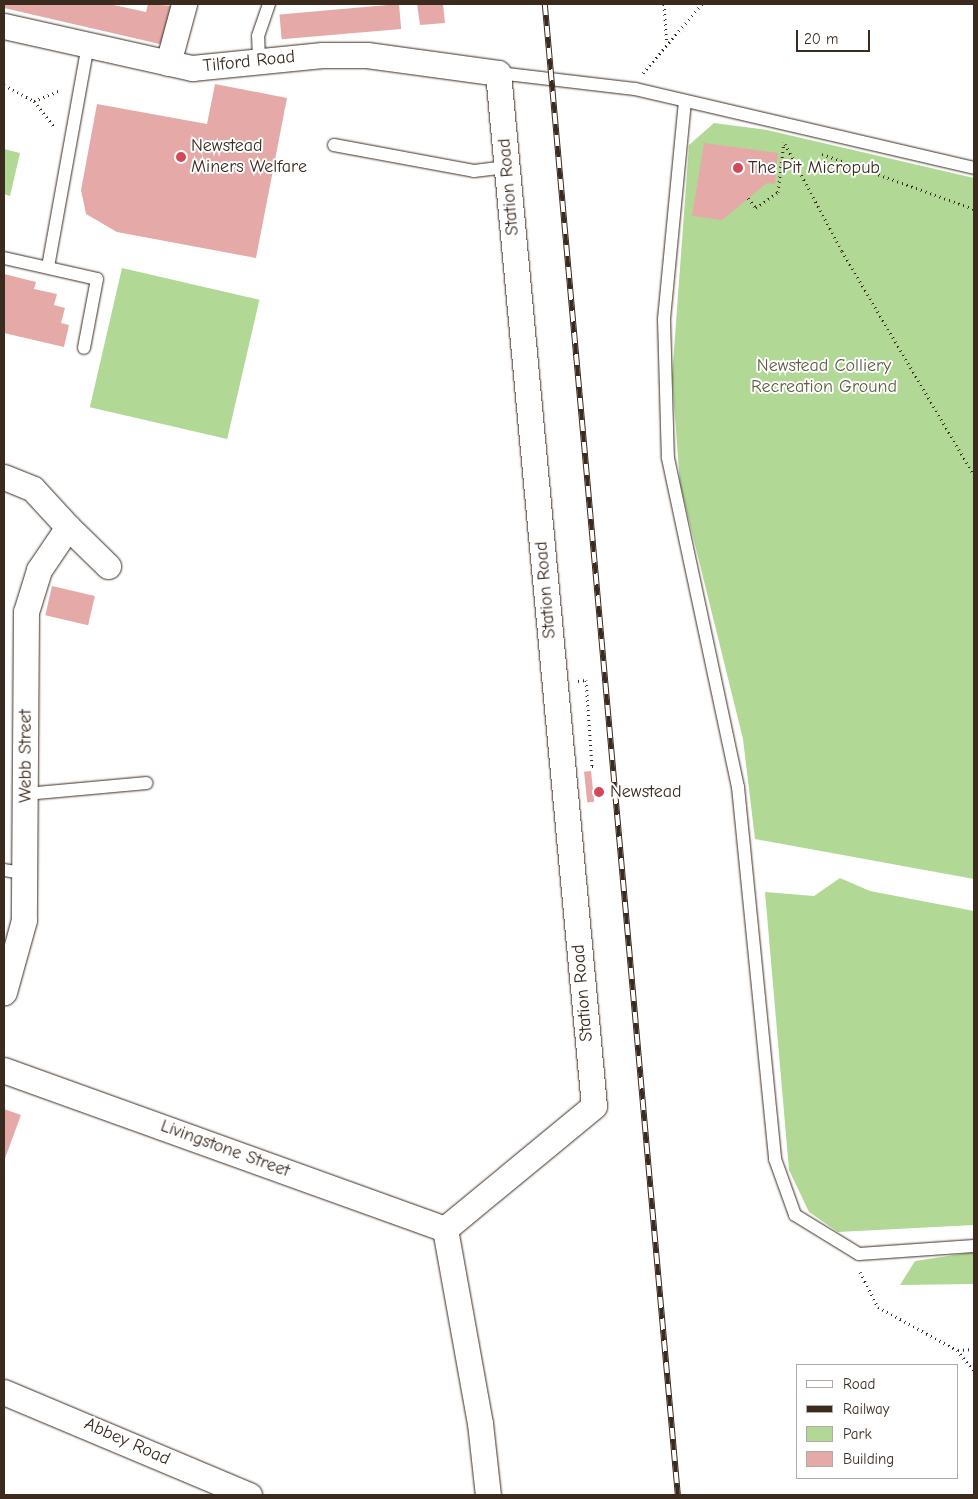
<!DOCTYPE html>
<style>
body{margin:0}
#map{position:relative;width:978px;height:1499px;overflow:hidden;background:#fff;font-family:"Comic Neue",sans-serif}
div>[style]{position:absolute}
.green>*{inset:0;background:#b1d895;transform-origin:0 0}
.building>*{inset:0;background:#e5aaa8;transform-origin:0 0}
.path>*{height:3px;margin-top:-1.5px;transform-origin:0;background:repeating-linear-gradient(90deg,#3b2a1e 0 1px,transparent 0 5px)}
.roads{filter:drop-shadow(0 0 1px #3b2a1e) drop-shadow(0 0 1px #3b2a1e)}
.lane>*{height:12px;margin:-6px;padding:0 6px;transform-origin:6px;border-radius:6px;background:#fff}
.street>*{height:25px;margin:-12.5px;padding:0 12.5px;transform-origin:12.5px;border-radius:12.5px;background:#fff}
.rail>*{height:5.5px;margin-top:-2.75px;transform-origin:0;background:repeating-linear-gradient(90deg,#fff 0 11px,#3b2a1e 0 22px);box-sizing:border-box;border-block:1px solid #3b2a1e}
.dots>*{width:14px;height:14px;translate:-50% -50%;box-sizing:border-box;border:2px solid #fff;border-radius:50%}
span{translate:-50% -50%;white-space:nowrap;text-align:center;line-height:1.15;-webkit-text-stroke:4px #fff;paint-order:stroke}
.street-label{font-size:18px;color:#3b2a1e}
.poi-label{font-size:18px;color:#3b2a1e}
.left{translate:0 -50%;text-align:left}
.park-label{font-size:18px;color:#5e5e42}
.frame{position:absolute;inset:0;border:5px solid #3b2a1e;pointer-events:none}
.legend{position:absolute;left:796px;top:1364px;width:162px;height:115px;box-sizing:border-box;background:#fff;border:1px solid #b1aaa5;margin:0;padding:6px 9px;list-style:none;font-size:15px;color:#3b2a1e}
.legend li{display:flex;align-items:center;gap:10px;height:25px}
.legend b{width:25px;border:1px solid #b1aaa5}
.scale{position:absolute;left:796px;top:30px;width:74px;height:22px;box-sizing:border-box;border:2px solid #3b2a1e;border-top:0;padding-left:6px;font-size:15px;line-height:18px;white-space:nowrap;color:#3b2a1e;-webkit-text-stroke:4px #fff;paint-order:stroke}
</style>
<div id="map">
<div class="green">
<i style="clip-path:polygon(714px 123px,767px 130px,974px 178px,974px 879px,755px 839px,743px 739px,680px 484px,672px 377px,689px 145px)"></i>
<i style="clip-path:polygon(4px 149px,20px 153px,10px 196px,4px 194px)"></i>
<i style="left:122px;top:268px;width:141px;height:143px;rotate:13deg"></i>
<i style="clip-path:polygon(840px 878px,870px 891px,974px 911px,974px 1225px,838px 1232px,809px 1212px,789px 1170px,765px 892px,814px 896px)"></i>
<i style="clip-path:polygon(974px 1252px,974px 1284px,900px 1285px,915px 1261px)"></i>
</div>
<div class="building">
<i style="clip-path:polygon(4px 4px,109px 4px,146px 12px,148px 4px,172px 6px,164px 45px,4px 8px)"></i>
<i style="left:399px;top:4px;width:25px;height:120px;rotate:85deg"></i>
<i style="clip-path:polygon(417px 4px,443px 4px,445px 23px,420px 25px)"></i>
<i style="clip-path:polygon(215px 84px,287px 98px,256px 258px,117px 232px,86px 214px,81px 190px,97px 104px,207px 124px)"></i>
<i style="clip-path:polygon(704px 143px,778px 153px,775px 184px,767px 183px,722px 220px,692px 216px)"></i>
<i style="clip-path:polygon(4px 274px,36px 282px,34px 289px,57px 294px,54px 305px,65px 308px,61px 323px,69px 325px,64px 347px,4px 333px)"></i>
<i style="left:52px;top:586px;width:44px;height:30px;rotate:13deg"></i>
<i style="left:591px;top:771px;width:31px;height:7px;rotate:84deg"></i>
<i style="clip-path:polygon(4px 1109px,21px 1115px,4px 1161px)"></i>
</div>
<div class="path">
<i style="left:664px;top:4px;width:39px;rotate:86deg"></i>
<i style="left:643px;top:73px;width:91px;rotate:-49.5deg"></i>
<i style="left:4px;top:85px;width:34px;rotate:28deg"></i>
<i style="left:34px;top:101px;width:33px;rotate:52deg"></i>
<i style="left:34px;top:101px;width:29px;rotate:-22deg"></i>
<i style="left:785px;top:144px;width:121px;rotate:62deg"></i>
<i style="left:842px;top:251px;width:260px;rotate:59.5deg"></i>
<i style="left:822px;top:154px;width:162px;rotate:19.9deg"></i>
<i style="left:748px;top:198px;width:13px;rotate:51deg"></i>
<i style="left:756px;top:208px;width:27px;rotate:-36deg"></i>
<i style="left:778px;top:192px;width:50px;rotate:-83.2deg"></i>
<i style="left:578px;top:681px;width:8px;rotate:-7deg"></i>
<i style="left:586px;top:680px;width:86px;rotate:86deg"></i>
<i style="left:592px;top:766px;width:5px"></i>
<i style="left:860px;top:1272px;width:39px;rotate:63deg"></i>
<i style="left:878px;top:1307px;width:90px;rotate:28.6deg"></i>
<i style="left:957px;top:1350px;width:27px;rotate:51deg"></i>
<i style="left:958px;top:1350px;width:16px;rotate:-4deg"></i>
</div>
<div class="roads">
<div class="lane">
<i style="left:259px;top:61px;width:25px;rotate:-92deg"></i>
<i style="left:258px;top:36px;width:34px;rotate:-71deg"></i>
<i style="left:498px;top:73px;width:138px;rotate:6.7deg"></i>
<i style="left:635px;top:89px;width:348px;rotate:13.1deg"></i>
<i style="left:685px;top:101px;width:219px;rotate:95.5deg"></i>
<i style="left:664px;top:319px;width:139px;rotate:88.4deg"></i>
<i style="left:668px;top:458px;width:336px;rotate:78deg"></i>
<i style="left:738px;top:787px;width:374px;rotate:84.3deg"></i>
<i style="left:775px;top:1159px;width:59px;rotate:70.3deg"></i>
<i style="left:795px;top:1215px;width:75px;rotate:31.4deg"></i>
<i style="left:859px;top:1254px;width:115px;rotate:-4deg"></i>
<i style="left:334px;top:145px;width:142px;rotate:10.5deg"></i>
<i style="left:474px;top:171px;width:33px;rotate:-7deg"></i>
<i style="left:4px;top:258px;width:95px;rotate:12.7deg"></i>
<i style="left:97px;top:279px;width:70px;rotate:100.7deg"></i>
<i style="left:48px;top:267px;width:226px;rotate:-79.8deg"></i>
<i style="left:26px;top:794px;width:121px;rotate:-5.2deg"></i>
<i style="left:4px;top:870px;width:22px;rotate:10deg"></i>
</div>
<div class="street">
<i style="left:4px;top:26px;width:193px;rotate:12.6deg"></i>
<i style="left:192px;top:68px;width:131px;rotate:-5.7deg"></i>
<i style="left:322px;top:55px;width:45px"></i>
<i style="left:367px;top:55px;width:132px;rotate:7.8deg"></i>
<i style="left:498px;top:73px;width:1037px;rotate:84.69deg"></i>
<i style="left:594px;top:1106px;width:193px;rotate:140.5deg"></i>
<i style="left:445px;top:1229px;width:469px;rotate:-160.2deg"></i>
<i style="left:168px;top:63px;width:61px;rotate:-74.8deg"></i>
<i style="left:4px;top:477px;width:31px;rotate:22deg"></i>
<i style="left:33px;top:489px;width:52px;rotate:47.4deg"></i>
<i style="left:68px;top:527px;width:52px;rotate:124deg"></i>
<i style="left:39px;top:570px;width:44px;rotate:107.2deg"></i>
<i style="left:26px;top:612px;width:308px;rotate:90.4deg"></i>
<i style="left:24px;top:920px;width:75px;rotate:105.5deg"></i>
<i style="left:68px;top:527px;width:56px;rotate:44.3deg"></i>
<i style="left:445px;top:1229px;width:197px;rotate:79.8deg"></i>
<i style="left:480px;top:1423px;width:72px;rotate:83.7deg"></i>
<i style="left:4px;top:1392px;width:266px;rotate:22.8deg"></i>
</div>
</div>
<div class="rail">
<i style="left:545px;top:4px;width:1497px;rotate:84.9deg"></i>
</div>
<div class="dots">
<i style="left:181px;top:157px;background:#d1495b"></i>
<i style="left:738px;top:168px;background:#d1495b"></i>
<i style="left:599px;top:792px;background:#d1495b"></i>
</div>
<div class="street-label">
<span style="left:249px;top:62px;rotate:-6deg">Tilford Road</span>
<span style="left:509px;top:187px;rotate:-95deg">Station Road</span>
<span style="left:546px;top:590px;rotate:-95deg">Station Road</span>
<span style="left:26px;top:756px;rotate:-90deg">Webb Street</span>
<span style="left:583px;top:993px;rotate:-95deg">Station Road</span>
<span style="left:225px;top:1149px;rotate:20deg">Livingstone Street</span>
<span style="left:127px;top:1442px;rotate:24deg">Abbey Road</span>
</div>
<div class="poi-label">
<span class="left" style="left:191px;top:157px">Newstead<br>Miners Welfare</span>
<span class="left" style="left:748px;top:168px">The Pit Micropub</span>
<span class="left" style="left:610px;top:792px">Newstead</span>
</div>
<div class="park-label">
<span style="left:824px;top:377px">Newstead Colliery<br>Recreation Ground</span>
</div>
<div class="frame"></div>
<ul class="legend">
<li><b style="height:6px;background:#fff"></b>Road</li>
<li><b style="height:6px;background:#3b2a1e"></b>Railway</li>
<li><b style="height:14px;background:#b1d895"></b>Park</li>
<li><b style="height:14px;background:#e5aaa8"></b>Building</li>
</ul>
<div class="scale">20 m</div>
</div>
